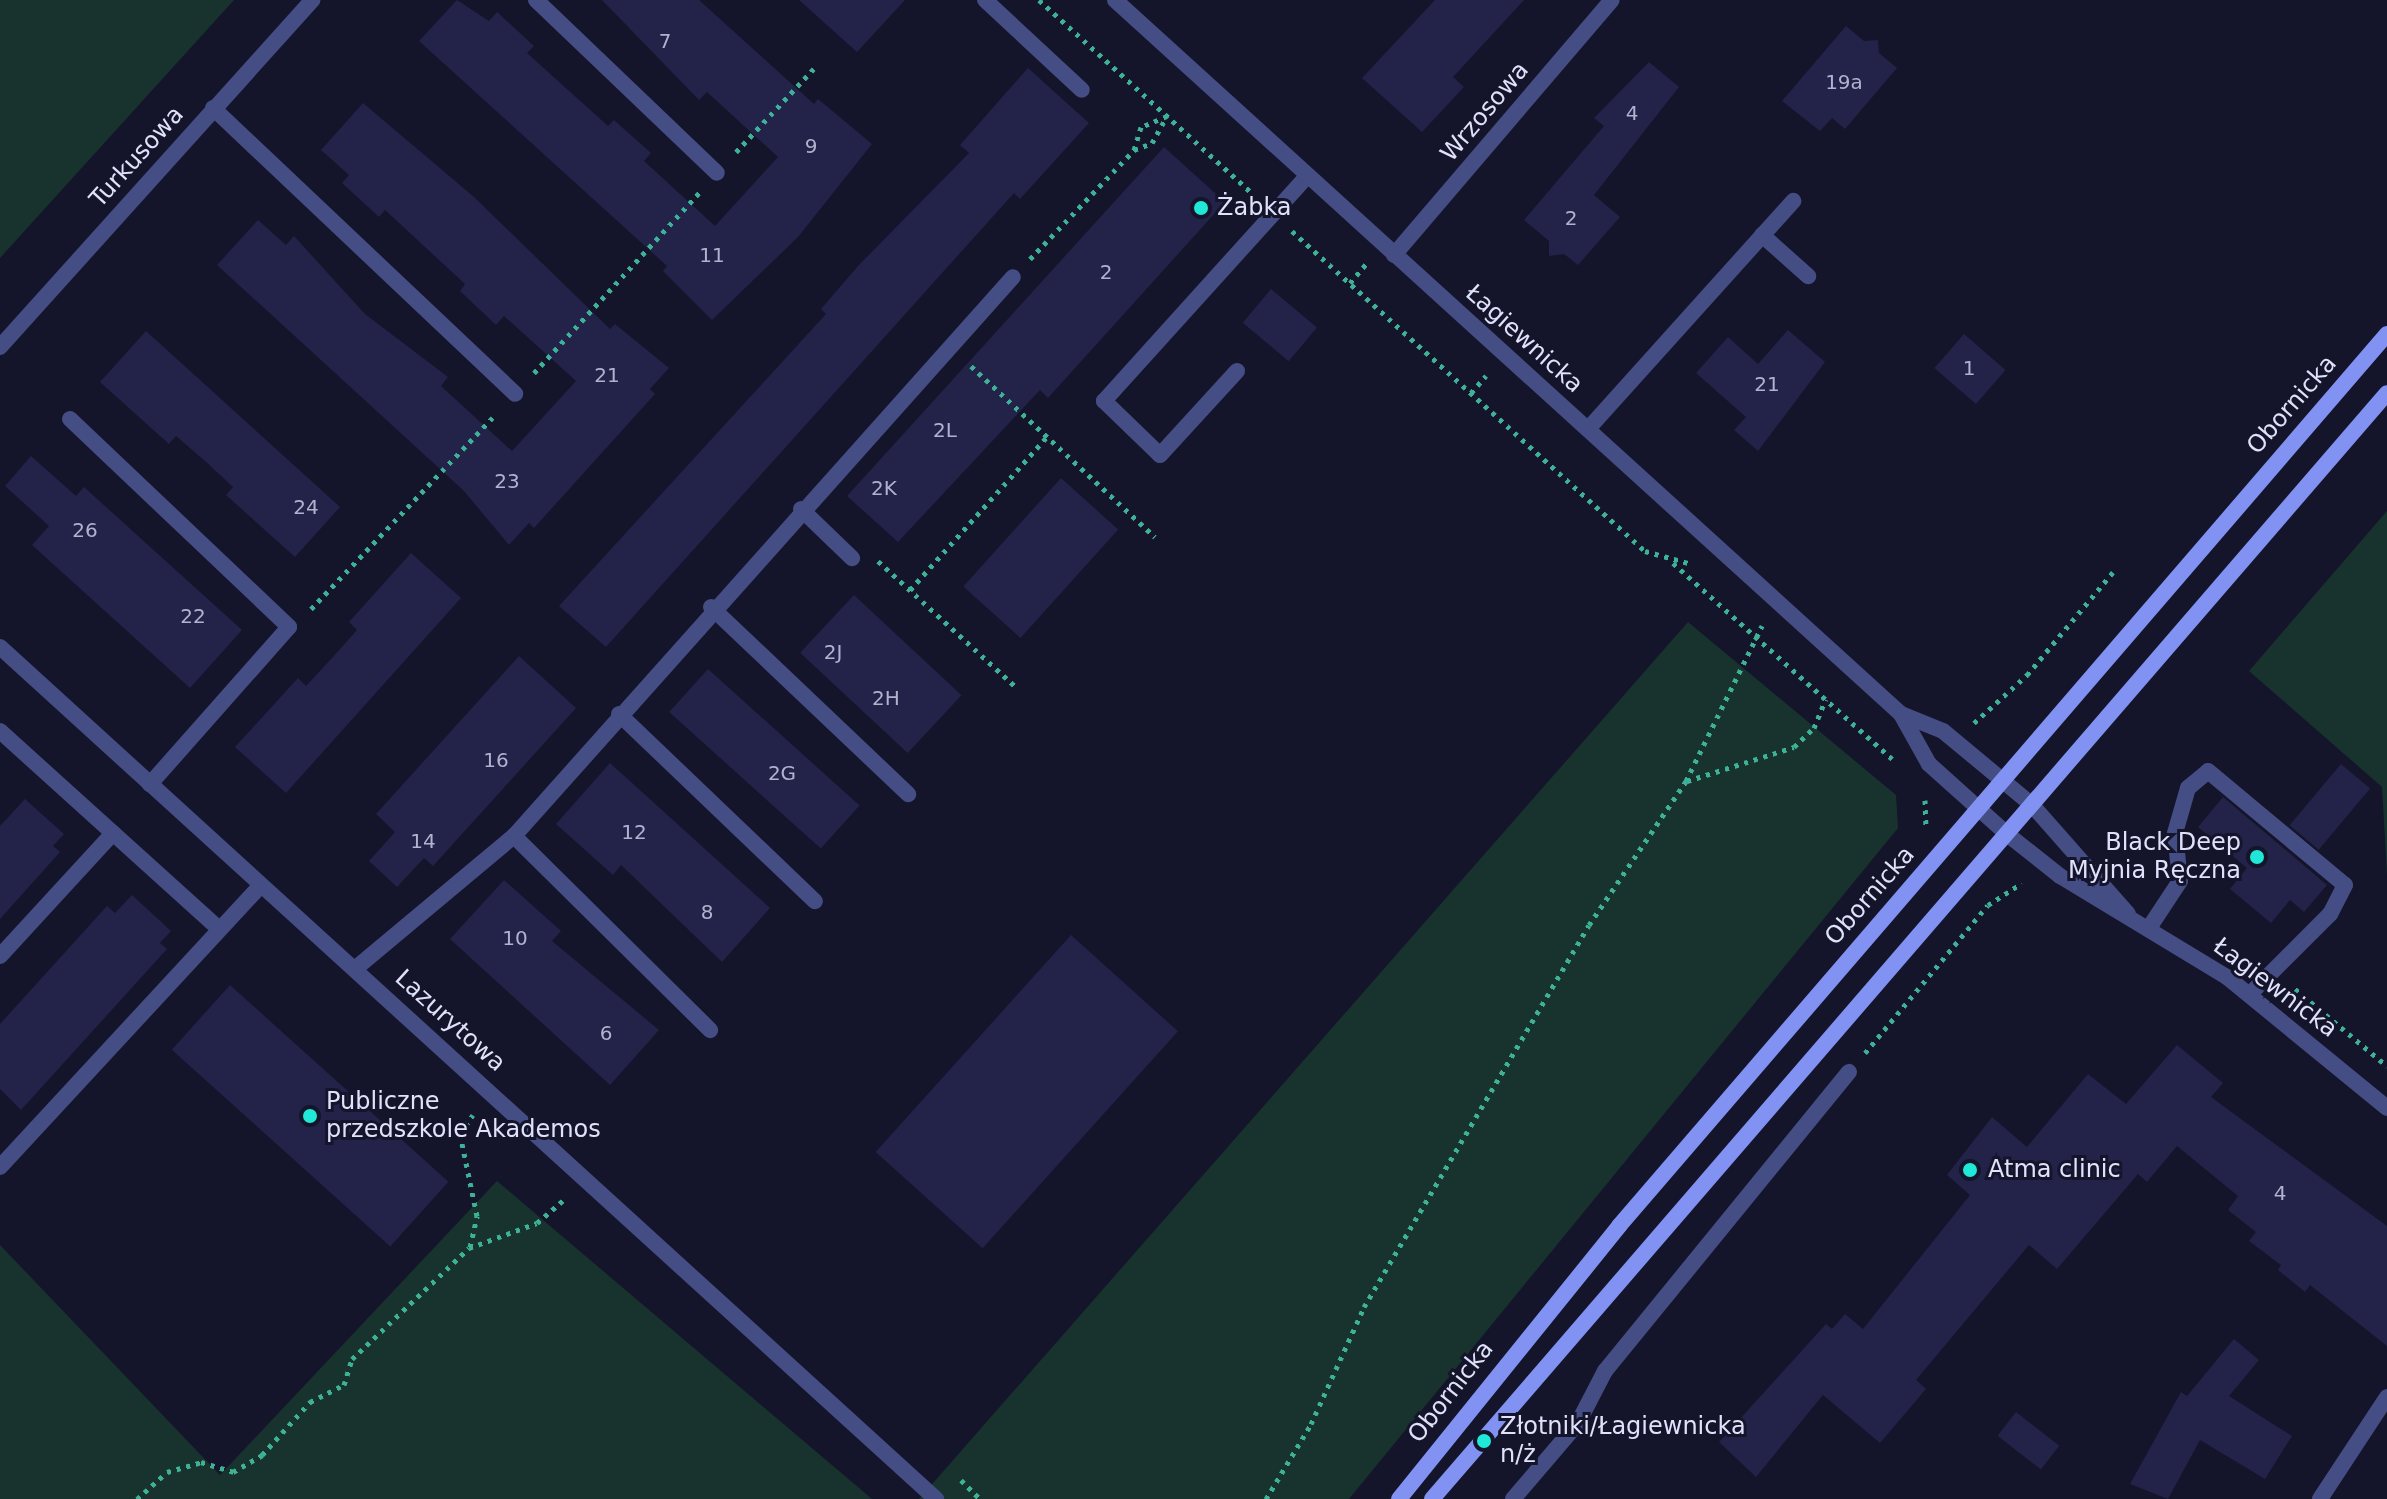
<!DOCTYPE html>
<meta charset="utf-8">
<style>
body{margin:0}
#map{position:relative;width:2387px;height:1499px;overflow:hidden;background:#14142a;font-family:"DejaVu Sans",sans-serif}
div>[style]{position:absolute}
.green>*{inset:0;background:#18332d}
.building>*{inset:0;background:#232249;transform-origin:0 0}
.path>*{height:5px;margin-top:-2.5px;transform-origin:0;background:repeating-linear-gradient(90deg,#3eb297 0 4px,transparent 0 10px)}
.lane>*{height:16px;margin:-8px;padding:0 8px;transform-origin:8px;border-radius:8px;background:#444d84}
.street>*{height:16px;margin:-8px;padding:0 8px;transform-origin:8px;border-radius:8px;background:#444d84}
.secondary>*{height:16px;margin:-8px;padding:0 8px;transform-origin:8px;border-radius:8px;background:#8192f2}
.dots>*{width:22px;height:22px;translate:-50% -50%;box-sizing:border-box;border:4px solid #14142a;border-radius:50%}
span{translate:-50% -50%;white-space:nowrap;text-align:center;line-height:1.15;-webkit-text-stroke:6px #14142a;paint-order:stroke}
.number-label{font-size:20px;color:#b1b2cf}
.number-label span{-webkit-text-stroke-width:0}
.street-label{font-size:24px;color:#e0e2fc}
.poi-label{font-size:24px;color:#e0e2fc}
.left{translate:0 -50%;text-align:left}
.right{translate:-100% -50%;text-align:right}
</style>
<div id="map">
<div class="green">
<i style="clip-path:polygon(0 0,234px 0,0 258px)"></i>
<i style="clip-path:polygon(2387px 511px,2387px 875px,2382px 787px,2249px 671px)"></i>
<i style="clip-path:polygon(1688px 622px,1896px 795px,1898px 828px,1349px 1499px,919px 1499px)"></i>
<i style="clip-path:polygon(497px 1181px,872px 1499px,0 1499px,0 1245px,220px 1475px)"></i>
</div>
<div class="building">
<i style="clip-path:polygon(457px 0,489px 21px,497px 12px,534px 46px,527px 53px,608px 126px,614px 120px,651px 153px,644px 161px,715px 226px,778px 157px,707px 92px,699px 100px,602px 0,699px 0,814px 104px,818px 99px,872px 144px,798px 237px,712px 320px,663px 271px,667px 266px,419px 41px)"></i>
<i style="clip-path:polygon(799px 0,905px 0,857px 52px)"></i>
<i style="clip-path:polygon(1435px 0,1524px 0,1453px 77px,1464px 87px,1422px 132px,1362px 78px)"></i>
<i style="clip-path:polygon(1846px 26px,1864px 41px,1878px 40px,1879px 53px,1897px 68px,1845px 129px,1832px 118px,1820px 131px,1782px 101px)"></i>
<i style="clip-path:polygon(1649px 62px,1679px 87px,1594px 195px,1620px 217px,1578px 265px,1564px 254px,1549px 256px,1549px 241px,1524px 220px,1604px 126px,1594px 118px)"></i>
<i style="clip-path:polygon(1028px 68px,1089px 123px,1020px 199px,1014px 193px,606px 647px,559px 606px,826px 314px,821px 309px,858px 266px,969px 153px,960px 145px)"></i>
<i style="clip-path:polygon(363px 103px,474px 197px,610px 329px,615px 324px,669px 368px,650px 389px,655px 394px,534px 528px,529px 523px,509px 545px,464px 491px,217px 265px,258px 220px,286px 245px,294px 236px,365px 314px,448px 377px,441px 386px,512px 451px,576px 381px,504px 316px,496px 325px,460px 291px,465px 284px,385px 210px,379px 217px,342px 183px,349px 175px,321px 150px)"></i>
<i style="clip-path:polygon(1164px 147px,1225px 202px,1048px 398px,1040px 390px,898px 542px,847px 496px)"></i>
<i style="left:1271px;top:289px;width:60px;height:44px;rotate:40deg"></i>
<i style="clip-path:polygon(1788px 330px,1825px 362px,1758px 451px,1734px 430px,1746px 417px,1696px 373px,1728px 337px,1758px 364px)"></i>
<i style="clip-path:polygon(146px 331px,340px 507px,295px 557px,226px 495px,233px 487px,205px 461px,176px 436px,169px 444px,100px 382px)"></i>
<i style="left:1964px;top:334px;width:55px;height:45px;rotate:41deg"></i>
<i style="clip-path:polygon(31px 456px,76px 496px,84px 487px,242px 630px,190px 688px,32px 545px,49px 526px,5px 486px)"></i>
<i style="left:1061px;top:478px;width:77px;height:146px;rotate:42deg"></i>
<i style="clip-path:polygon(411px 553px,461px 598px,286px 793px,235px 747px,298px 678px,306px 686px,332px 658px,357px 630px,349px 622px)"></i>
<i style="left:854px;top:595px;width:147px;height:79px;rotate:43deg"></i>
<i style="clip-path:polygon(519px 656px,576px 708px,433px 866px,424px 858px,397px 887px,369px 861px,395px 832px,376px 814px)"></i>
<i style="left:708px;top:669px;width:204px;height:58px;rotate:42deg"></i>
<i style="clip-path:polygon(610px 763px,770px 908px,722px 962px,621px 865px,613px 875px,556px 824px)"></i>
<i style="left:2341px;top:764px;width:38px;height:80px;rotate:40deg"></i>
<i style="clip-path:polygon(2223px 797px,2327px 885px,2304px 912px,2290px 900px,2271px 923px,2230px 889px,2247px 868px,2198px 827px)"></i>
<i style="clip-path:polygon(25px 799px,64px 834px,53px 846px,60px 852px,0 919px,0 826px)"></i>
<i style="clip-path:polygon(504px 880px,561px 931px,552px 941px,659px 1030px,610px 1085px,450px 939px)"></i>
<i style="clip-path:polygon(132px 895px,171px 931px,160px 943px,167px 949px,21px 1110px,0 1089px,0 1024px,107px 906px,115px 913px)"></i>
<i style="left:1071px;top:935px;width:144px;height:292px;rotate:42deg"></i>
<i style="left:230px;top:985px;width:294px;height:87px;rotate:42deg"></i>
<i style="clip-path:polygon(2177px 1045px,2223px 1083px,2211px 1097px,2387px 1226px,2387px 1346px,2310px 1285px,2305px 1292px,2278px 1270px,2281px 1265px,2249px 1241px,2256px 1232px,2228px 1210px,2238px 1196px,2177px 1146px,2147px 1182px,2138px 1174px,2057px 1269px,2029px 1245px,1916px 1380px,1926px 1389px,1880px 1443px,1823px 1395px,1756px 1477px,1719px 1442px,1826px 1324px,1832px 1329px,1845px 1314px,1863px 1329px,1970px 1195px,1947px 1175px,1992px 1117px,2027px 1147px,2088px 1074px,2126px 1104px)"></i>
<i style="clip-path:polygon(2234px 1339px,2259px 1360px,2229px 1396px,2292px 1436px,2265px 1479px,2200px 1440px,2168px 1499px,2130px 1484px,2181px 1392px,2187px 1396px)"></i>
<i style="left:2016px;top:1412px;width:55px;height:30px;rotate:38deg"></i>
</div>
<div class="path">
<i style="left:1039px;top:0;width:289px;rotate:42.2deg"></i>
<i style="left:736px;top:152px;width:119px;rotate:-47deg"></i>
<i style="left:1292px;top:231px;width:476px;rotate:42.2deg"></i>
<i style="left:1645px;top:551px;width:49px;rotate:15.5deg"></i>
<i style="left:1030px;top:259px;width:151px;rotate:-46.3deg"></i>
<i style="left:1134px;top:150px;width:19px;rotate:-21deg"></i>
<i style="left:1152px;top:143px;width:31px;rotate:-61deg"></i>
<i style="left:1167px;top:116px;width:28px;rotate:157deg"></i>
<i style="left:1141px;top:127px;width:24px;rotate:107deg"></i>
<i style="left:1350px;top:283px;width:26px;rotate:-50deg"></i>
<i style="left:971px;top:366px;width:251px;rotate:42.9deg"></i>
<i style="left:534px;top:373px;width:246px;rotate:-47.5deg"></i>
<i style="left:1471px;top:393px;width:23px;rotate:-49deg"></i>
<i style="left:878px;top:561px;width:187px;rotate:42.4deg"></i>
<i style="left:1673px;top:563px;width:294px;rotate:41.8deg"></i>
<i style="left:910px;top:590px;width:205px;rotate:-48.2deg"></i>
<i style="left:311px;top:609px;width:270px;rotate:-46.5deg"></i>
<i style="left:1974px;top:723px;width:72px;rotate:-42.2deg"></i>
<i style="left:2027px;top:675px;width:134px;rotate:-50.1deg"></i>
<i style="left:1687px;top:781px;width:112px;rotate:-17.6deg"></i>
<i style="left:1794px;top:747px;width:28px;rotate:-44deg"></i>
<i style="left:1814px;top:728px;width:31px;rotate:-68deg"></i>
<i style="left:1925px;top:800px;width:26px;rotate:88deg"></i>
<i style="left:2295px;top:989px;width:120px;rotate:39.9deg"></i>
<i style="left:1865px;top:1053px;width:192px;rotate:-50.3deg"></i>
<i style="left:1988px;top:905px;width:40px;rotate:-32.9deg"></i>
<i style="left:470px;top:1247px;width:32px;rotate:-77deg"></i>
<i style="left:477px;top:1216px;width:84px;rotate:-101.7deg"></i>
<i style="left:460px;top:1134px;width:23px;rotate:-56deg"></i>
<i style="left:961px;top:1480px;width:27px;rotate:45deg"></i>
<i style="left:137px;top:1499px;width:40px;rotate:-42deg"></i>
<i style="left:167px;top:1472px;width:35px;rotate:-16deg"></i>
<i style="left:201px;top:1462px;width:34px;rotate:17deg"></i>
<i style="left:233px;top:1472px;width:34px;rotate:-30deg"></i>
<i style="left:262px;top:1455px;width:72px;rotate:-47.8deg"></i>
<i style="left:310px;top:1402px;width:38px;rotate:-27deg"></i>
<i style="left:344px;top:1385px;width:27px;rotate:-73deg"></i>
<i style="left:352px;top:1359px;width:161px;rotate:-43.5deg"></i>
<i style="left:469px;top:1248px;width:72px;rotate:-20.2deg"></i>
<i style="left:537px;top:1223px;width:38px;rotate:-41deg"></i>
<i style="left:1266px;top:1499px;width:87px;rotate:-59deg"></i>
<i style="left:1311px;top:1424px;width:128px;rotate:-65.6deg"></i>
<i style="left:1364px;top:1307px;width:443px;rotate:-59.5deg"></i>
<i style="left:1589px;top:925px;width:174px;rotate:-56deg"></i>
<i style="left:1686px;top:781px;width:173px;rotate:-63.9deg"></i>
</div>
<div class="lane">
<i style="left:536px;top:0;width:250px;rotate:43.7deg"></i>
<i style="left:985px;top:0;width:132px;rotate:42.9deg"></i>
<i style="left:213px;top:108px;width:416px;rotate:43.4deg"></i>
<i style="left:1762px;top:235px;width:62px;rotate:41.7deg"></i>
<i style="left:1237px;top:371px;width:114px;rotate:132.5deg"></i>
<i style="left:1160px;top:455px;width:78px;rotate:-136deg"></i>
<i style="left:1104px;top:401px;width:304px;rotate:-47.9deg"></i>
<i style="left:70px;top:419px;width:302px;rotate:43.5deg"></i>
<i style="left:289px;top:627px;width:210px;rotate:131.5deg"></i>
<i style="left:1588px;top:429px;width:307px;rotate:-48deg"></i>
<i style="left:801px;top:509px;width:71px;rotate:43.9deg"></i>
<i style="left:711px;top:607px;width:272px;rotate:43.5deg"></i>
<i style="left:619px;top:714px;width:271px;rotate:43.7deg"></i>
<i style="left:0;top:731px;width:295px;rotate:42.1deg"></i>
<i style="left:514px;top:836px;width:276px;rotate:44.7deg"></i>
<i style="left:2149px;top:928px;width:56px;rotate:-56.6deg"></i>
<i style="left:2180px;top:881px;width:48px;rotate:-95.9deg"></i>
<i style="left:2175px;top:833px;width:47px;rotate:-73.9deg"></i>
<i style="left:2188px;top:788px;width:26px;rotate:-40deg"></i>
<i style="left:2208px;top:771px;width:178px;rotate:39.8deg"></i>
<i style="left:2345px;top:885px;width:33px;rotate:117deg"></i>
<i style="left:2330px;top:914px;width:113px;rotate:135deg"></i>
<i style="left:0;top:956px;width:167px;rotate:-47.4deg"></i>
<i style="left:356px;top:968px;width:206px;rotate:-39.9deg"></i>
<i style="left:514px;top:836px;width:749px;rotate:-48.25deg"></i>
<i style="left:0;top:1167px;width:384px;rotate:-47.2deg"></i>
</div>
<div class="street">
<i style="left:1115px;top:0;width:1062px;rotate:42.25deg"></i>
<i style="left:1901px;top:714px;width:45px;rotate:22deg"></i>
<i style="left:1943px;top:731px;width:116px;rotate:39.7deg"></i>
<i style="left:2032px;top:805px;width:145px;rotate:48.6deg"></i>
<i style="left:1394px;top:255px;width:335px;rotate:-49.5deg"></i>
<i style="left:0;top:347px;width:467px;rotate:-48deg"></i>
<i style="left:0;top:647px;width:1266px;rotate:42.31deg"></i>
<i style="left:1901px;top:714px;width:57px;rotate:60.8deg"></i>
<i style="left:1929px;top:764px;width:105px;rotate:41.9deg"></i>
<i style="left:2007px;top:834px;width:68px;rotate:38.4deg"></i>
<i style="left:2060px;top:876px;width:195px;rotate:31.2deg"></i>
<i style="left:2227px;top:977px;width:207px;rotate:39.3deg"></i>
<i style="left:1513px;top:1499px;width:100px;rotate:-49.5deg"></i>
<i style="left:1578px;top:1423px;width:59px;rotate:-62.6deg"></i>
<i style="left:1605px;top:1371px;width:386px;rotate:-50.8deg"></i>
<i style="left:2320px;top:1499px;width:122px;rotate:-56.7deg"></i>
</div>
<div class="secondary">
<i style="left:1399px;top:1499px;width:351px;rotate:-51.1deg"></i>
<i style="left:1619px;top:1226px;width:1177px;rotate:-49.27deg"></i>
<i style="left:1432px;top:1499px;width:1461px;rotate:-49.19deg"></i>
</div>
<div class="dots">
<i style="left:1201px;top:208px;background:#20e8d9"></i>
<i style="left:2257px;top:857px;background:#20e8d9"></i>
<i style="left:310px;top:1116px;background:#20e8d9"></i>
<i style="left:1970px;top:1170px;background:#20e8d9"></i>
<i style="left:1484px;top:1441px;background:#20e8d9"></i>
</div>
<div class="number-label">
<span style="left:665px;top:41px">7</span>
<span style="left:1844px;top:82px">19a</span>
<span style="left:1632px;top:113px">4</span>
<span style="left:811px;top:146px">9</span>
<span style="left:1571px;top:218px">2</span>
<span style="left:712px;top:255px">11</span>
<span style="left:1106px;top:272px">2</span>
<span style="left:1969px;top:368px">1</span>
<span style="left:607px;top:375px">21</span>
<span style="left:1767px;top:384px">21</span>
<span style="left:945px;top:430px">2L</span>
<span style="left:507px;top:481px">23</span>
<span style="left:884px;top:488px">2K</span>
<span style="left:306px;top:507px">24</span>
<span style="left:85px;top:530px">26</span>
<span style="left:193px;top:616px">22</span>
<span style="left:833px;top:652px">2J</span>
<span style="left:886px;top:698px">2H</span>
<span style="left:496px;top:760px">16</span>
<span style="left:782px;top:773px">2G</span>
<span style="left:634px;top:832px">12</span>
<span style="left:423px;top:841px">14</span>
<span style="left:707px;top:912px">8</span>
<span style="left:515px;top:938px">10</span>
<span style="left:606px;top:1033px">6</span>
<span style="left:2280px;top:1193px">4</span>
</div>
<div class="street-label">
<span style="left:1485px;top:112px;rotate:-50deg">Wrzosowa</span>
<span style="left:137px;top:157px;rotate:-48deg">Turkusowa</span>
<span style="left:1524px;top:339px;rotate:42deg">Łagiewnicka</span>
<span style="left:2292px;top:405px;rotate:-49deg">Obornicka</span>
<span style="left:1870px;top:896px;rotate:-49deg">Obornicka</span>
<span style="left:2275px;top:988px;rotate:37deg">Łagiewnicka</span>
<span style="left:450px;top:1021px;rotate:42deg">Lazurytowa</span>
<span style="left:1451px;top:1392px;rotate:-52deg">Obornicka</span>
</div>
<div class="poi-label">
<span class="left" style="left:1217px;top:208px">Żabka</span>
<span class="right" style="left:2241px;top:857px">Black Deep<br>Myjnia Ręczna</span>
<span class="left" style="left:326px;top:1116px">Publiczne<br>przedszkole Akademos</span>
<span class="left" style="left:1988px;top:1170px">Atma clinic</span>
<span class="left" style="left:1500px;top:1441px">Złotniki/Łagiewnicka<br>n/ż</span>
</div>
</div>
